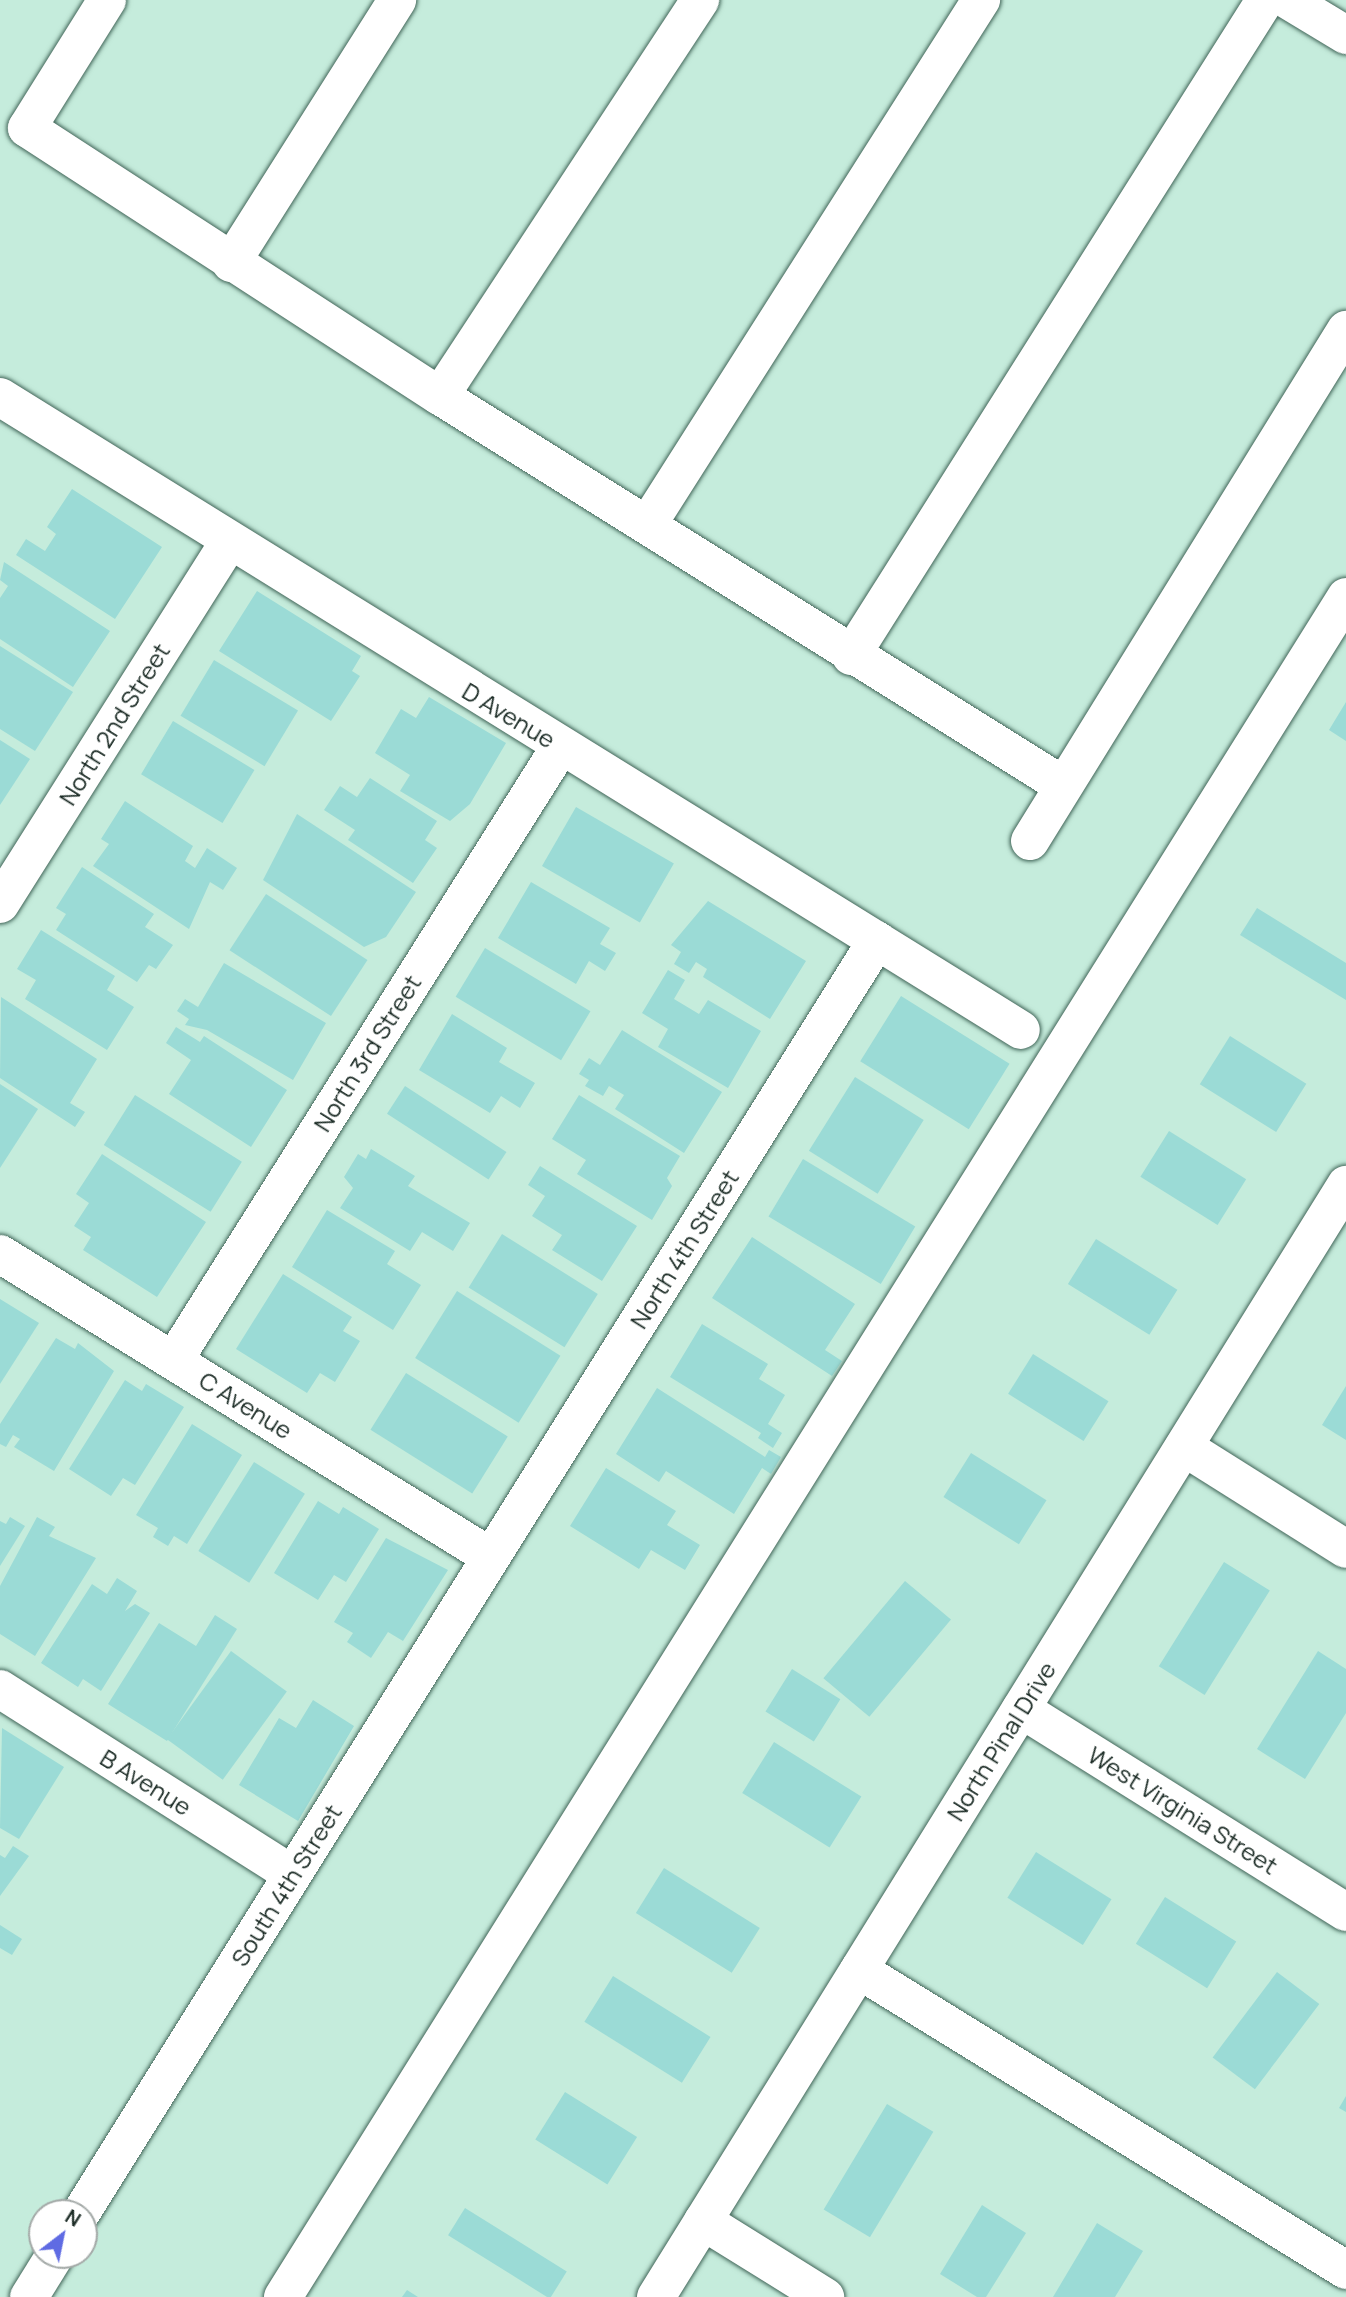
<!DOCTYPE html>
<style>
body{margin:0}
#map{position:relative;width:1346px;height:2297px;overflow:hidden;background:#c5ecdc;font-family:Manrope,sans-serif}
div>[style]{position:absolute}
.building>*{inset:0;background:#9bdbd6;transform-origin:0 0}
.roads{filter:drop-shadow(0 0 2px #416558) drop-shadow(0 0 2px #416558)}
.minor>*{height:38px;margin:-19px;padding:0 19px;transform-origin:19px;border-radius:19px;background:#fff}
span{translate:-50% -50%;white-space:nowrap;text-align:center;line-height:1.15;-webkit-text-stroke:5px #fff;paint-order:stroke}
.street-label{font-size:24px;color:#1b2b25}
.north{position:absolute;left:28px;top:2199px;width:70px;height:70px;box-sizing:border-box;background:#fff;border:2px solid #a4aaa8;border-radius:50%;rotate:32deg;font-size:19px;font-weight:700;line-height:28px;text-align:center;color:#1b2b25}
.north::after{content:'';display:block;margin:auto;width:24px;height:32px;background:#5f6be3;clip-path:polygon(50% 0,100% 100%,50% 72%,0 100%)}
</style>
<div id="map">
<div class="building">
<i style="clip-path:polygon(72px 489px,162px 547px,115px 619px,16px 555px,26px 539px,45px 551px,56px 534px,47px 527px)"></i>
<i style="clip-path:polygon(4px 562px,110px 631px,73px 687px,0 639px,0 598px,8px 586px,0 580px)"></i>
<i style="clip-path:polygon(257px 591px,361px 656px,352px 671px,360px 676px,331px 721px,219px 651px)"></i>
<i style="clip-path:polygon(0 646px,73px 692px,35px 751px,0 729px)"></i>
<i style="left:214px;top:660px;width:98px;height:65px;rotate:31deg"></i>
<i style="clip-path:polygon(429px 697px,506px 743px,470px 804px,450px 821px,400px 791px,410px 775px,375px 753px,401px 709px,416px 718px)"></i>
<i style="clip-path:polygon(1346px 702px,1346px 741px,1329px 730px)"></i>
<i style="left:173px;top:721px;width:95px;height:62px;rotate:31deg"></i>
<i style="clip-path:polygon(0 740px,30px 759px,0 805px)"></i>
<i style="clip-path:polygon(370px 778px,437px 821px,425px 840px,437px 848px,413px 883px,348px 840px,355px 830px,324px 810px,340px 786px,357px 797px)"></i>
<i style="clip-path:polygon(125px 801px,193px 846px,185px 861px,195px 868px,207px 848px,237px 868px,223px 890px,210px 882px,189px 929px,93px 866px,109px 844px,101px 839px)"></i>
<i style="left:576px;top:807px;width:113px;height:68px;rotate:30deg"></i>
<i style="clip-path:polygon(297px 814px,416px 892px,386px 937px,364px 947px,263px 880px)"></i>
<i style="clip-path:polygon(82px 867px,154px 914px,145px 927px,173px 945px,156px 969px,149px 965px,137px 982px,56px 930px,66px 914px,56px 908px)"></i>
<i style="clip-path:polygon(531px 882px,610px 928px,600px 944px,616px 953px,605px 971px,589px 961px,576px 984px,498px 938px)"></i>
<i style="left:266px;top:894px;width:121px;height:67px;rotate:33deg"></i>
<i style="clip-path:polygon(708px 901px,806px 961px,770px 1019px,703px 977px,707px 969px,696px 962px,689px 973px,674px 964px,681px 952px,671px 945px)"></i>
<i style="clip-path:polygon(1257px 908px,1346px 963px,1346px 1000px,1240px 935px)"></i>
<i style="clip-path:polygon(41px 930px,115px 976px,107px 990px,134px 1007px,107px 1050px,25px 999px,36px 980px,17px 969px)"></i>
<i style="left:485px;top:948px;width:123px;height:57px;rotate:31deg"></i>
<i style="clip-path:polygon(224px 963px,326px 1023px,293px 1080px,207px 1030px,185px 1025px,189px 1019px,177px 1011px,185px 999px,198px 1007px)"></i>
<i style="clip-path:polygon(668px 970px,685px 980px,674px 999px,699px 1014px,708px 1000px,761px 1031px,728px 1088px,658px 1047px,668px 1029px,642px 1013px)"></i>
<i style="left:901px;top:996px;width:128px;height:77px;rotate:32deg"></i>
<i style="clip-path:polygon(1px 997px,97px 1059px,70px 1103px,85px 1112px,75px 1127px,0 1078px)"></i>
<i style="clip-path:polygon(452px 1014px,507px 1048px,499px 1062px,535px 1083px,520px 1108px,501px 1096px,490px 1113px,419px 1070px)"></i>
<i style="clip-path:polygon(176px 1027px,200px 1042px,204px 1036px,287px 1090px,251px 1147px,169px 1094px,191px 1060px,166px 1043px)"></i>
<i style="clip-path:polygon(622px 1030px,722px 1092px,684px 1153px,615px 1109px,624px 1095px,609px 1086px,603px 1096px,585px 1086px,589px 1080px,579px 1074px,589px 1058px,600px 1065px)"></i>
<i style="left:1230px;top:1036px;width:90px;height:57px;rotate:32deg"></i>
<i style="left:855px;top:1077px;width:81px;height:87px;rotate:32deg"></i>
<i style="clip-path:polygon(0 1084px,38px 1109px,0 1168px)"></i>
<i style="left:405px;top:1086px;width:121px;height:33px;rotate:33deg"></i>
<i style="left:135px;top:1095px;width:126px;height:59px;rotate:32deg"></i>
<i style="clip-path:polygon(579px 1095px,680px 1156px,667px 1178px,672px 1186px,652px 1220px,577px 1174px,586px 1160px,552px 1139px)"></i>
<i style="left:1169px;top:1131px;width:91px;height:54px;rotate:32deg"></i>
<i style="clip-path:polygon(371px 1149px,415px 1176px,408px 1186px,470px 1223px,453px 1251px,422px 1232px,410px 1251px,340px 1208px,353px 1188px,344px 1177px,358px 1154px,366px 1159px)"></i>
<i style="clip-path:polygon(102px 1154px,206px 1222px,157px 1297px,83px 1250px,91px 1237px,74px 1226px,89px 1203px,76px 1194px)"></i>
<i style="left:803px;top:1159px;width:131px;height:67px;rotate:31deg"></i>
<i style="clip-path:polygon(540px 1166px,637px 1226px,602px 1281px,552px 1250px,562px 1235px,532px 1216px,545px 1196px,528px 1185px)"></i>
<i style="clip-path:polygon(327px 1210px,395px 1251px,387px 1264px,421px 1285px,393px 1330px,292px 1267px)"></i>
<i style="left:502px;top:1234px;width:113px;height:63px;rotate:32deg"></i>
<i style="clip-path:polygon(752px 1237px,855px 1304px,825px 1350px,842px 1361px,832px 1376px,712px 1298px)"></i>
<i style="left:1096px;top:1239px;width:96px;height:53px;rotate:32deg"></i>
<i style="clip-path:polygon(283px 1274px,352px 1317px,343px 1331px,360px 1341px,335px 1382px,320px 1373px,307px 1393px,236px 1349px)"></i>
<i style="left:457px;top:1291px;width:122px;height:79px;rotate:32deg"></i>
<i style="clip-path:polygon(0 1299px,39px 1323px,0 1384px)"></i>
<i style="clip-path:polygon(702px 1324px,768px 1364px,759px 1379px,785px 1395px,768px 1424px,782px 1433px,773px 1448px,758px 1438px,761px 1433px,670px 1377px)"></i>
<i style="clip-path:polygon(56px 1338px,75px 1349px,78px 1343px,114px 1371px,54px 1471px,14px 1447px,20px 1439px,13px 1435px,6px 1447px,0 1444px,0 1424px)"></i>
<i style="left:1033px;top:1354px;width:89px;height:47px;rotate:32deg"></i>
<i style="left:406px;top:1373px;width:120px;height:67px;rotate:32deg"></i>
<i style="clip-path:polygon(125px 1380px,142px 1391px,146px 1384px,184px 1407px,135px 1485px,123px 1478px,111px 1496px,69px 1469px)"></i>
<i style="clip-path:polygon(1346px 1386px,1346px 1440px,1322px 1425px)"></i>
<i style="clip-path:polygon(657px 1388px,765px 1457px,769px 1450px,781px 1457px,771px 1474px,762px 1468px,734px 1514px,666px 1471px,659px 1482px,616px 1454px)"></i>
<i style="clip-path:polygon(192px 1424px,242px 1455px,187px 1544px,174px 1536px,168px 1546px,153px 1537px,158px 1528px,136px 1515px)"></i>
<i style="left:971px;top:1453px;width:89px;height:52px;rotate:32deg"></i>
<i style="left:254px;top:1462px;width:60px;height:105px;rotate:32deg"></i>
<i style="clip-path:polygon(606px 1468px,676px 1511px,667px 1525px,700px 1545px,685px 1570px,651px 1550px,639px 1569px,570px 1526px)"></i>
<i style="clip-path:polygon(318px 1501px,339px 1514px,343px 1507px,379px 1529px,346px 1582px,334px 1575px,318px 1600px,274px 1573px)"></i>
<i style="clip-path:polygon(10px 1517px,25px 1526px,0 1566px,0 1521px,6px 1524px)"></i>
<i style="clip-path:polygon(37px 1517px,55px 1527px,49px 1536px,96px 1558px,35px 1656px,0 1634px,0 1586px)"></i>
<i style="clip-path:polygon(386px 1538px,448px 1570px,403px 1641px,388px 1632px,371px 1658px,347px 1642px,353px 1633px,334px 1622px)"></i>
<i style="left:1224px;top:1562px;width:54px;height:123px;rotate:32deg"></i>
<i style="clip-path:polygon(117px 1578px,137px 1591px,125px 1611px,135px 1604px,150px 1613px,101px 1691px,83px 1679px,78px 1687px,41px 1663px,92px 1584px,107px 1594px)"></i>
<i style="left:905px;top:1581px;width:60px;height:127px;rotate:40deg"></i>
<i style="clip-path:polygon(215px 1615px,237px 1629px,167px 1741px,108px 1704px,159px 1623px,196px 1646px)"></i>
<i style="left:231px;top:1651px;width:69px;height:109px;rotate:36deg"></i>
<i style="clip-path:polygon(1318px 1651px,1346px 1669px,1346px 1713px,1305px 1779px,1257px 1749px)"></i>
<i style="left:792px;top:1669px;width:57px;height:50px;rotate:32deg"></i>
<i style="clip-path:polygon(313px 1700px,354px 1726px,298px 1821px,239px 1785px,279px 1718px,296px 1728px)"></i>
<i style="clip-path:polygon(2px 1728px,64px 1767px,19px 1839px,0 1828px)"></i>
<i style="left:774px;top:1742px;width:103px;height:60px;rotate:32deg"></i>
<i style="clip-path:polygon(13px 1846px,29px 1856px,0 1896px,0 1855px,5px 1858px)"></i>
<i style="left:1036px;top:1852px;width:89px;height:54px;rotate:32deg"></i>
<i style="left:664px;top:1868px;width:113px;height:53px;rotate:32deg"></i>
<i style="left:1165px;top:1897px;width:84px;height:55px;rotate:32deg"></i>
<i style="clip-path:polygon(0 1925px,22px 1939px,12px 1955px,0 1948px)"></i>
<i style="left:1277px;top:1972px;width:53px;height:107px;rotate:37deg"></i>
<i style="left:613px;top:1976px;width:115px;height:54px;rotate:32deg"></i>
<i style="left:565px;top:2092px;width:85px;height:56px;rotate:32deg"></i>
<i style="clip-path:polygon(1346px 2096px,1346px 2112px,1339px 2108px)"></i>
<i style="left:887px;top:2104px;width:54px;height:123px;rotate:31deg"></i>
<i style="clip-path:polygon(982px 2205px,1026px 2233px,986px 2297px,977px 2297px,940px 2274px)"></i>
<i style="left:465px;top:2208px;width:120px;height:32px;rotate:32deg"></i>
<i style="clip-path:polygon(1097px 2223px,1143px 2251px,1115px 2297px,1053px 2297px)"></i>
<i style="clip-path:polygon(407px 2290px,418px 2297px,402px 2297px)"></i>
</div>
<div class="roads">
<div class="minor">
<i style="left:107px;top:0;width:151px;rotate:122deg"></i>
<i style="left:27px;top:128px;width:492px;rotate:33deg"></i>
<i style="left:440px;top:396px;width:732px;rotate:32deg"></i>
<i style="left:1288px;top:0;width:68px;rotate:31.1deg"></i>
<i style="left:231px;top:263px;width:311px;rotate:-57.7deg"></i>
<i style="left:440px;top:396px;width:474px;rotate:-56.7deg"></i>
<i style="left:0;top:397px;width:1201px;rotate:31.8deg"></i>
<i style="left:648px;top:524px;width:621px;rotate:-57.56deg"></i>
<i style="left:851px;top:656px;width:776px;rotate:-57.74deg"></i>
<i style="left:1030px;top:841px;width:601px;rotate:-58.27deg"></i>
<i style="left:0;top:904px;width:426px;rotate:-57.7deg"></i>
<i style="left:0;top:1254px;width:577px;rotate:31.68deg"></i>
<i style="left:174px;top:1360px;width:724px;rotate:-57.8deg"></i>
<i style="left:1184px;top:1447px;width:191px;rotate:32.2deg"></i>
<i style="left:0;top:1689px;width:346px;rotate:32.4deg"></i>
<i style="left:1021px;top:1709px;width:383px;rotate:32deg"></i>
<i style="left:859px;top:1970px;width:572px;rotate:31.63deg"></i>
<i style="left:81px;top:2213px;width:1501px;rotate:-57.98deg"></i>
<i style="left:703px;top:2221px;width:144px;rotate:31.9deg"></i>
<i style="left:29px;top:2297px;width:49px;rotate:-58.2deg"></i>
<i style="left:283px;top:2297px;width:2005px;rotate:-57.98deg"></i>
<i style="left:656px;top:2297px;width:1309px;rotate:-58.18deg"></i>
</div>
</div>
<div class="street-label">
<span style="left:509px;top:715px;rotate:31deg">D Avenue</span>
<span style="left:114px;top:724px;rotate:-58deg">North 2nd Street</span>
<span style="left:367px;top:1053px;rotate:-58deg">North 3rd Street</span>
<span style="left:684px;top:1249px;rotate:-58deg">North 4th Street</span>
<span style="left:246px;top:1405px;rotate:32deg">C Avenue</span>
<span style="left:1001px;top:1741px;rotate:-58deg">North Pinal Drive</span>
<span style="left:146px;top:1782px;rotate:32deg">B Avenue</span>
<span style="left:1183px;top:1810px;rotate:32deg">West Virginia Street</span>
<span style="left:286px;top:1885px;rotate:-58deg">South 4th Street</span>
</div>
<div class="north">N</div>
</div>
